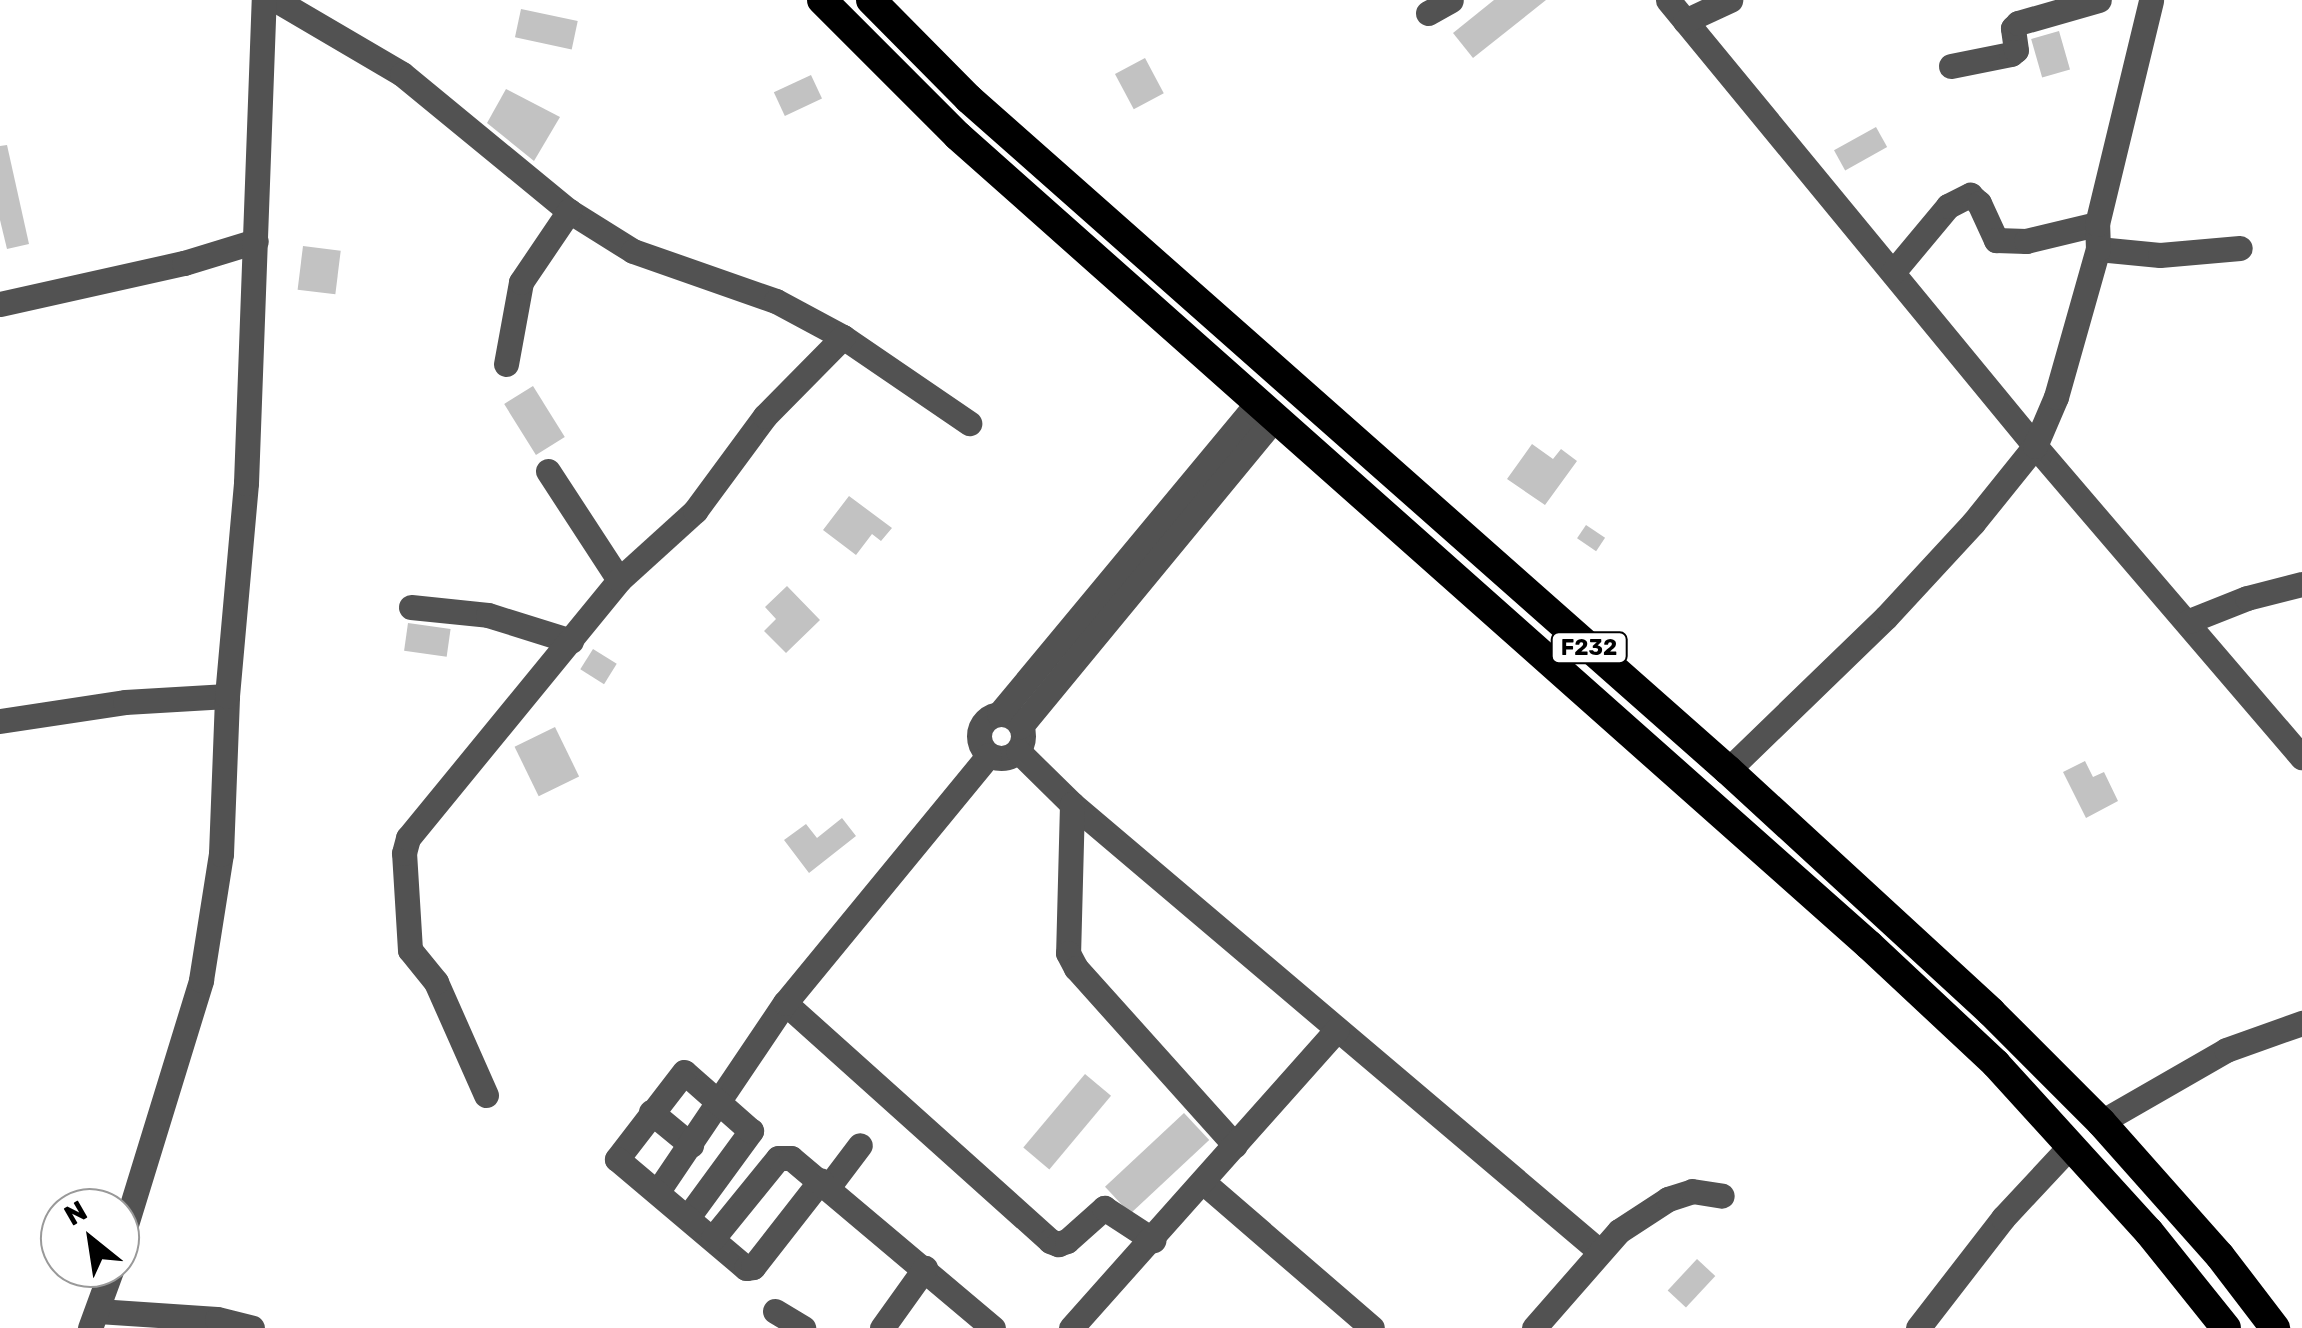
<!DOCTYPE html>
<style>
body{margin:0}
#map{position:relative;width:2302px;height:1328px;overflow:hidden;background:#fff;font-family:Rubik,sans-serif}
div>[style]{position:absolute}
.building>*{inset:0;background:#c2c2c2;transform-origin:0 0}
.minor>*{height:25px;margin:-12.5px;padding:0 12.5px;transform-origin:12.5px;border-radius:12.5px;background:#525252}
.minor>.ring{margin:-12.5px;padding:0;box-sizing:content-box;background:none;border:25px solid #525252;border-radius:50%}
.highway>*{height:30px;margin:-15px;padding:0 15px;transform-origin:15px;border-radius:15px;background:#000}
span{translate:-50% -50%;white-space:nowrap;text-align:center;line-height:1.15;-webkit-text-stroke:9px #fff;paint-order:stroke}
.shield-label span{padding:2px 8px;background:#fff;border:2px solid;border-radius:8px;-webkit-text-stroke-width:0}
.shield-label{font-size:22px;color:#000;font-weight:700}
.north{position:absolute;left:40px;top:1188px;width:100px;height:100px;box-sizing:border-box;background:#fff;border:2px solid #999;border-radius:50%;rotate:330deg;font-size:28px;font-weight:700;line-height:40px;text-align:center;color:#000}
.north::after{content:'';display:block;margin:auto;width:35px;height:45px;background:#000;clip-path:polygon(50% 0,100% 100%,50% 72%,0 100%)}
</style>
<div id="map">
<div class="building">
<i style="clip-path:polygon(1494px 0,1546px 0,1473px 58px,1453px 33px)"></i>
<i style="left:521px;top:9px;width:58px;height:29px;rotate:12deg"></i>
<i style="left:2059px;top:31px;width:40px;height:29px;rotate:74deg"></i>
<i style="left:1145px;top:58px;width:40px;height:34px;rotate:62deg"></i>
<i style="left:811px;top:75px;width:26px;height:41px;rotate:65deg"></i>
<i style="clip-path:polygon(506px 89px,560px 117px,534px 161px,487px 123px)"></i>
<i style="left:1876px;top:127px;width:23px;height:48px;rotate:61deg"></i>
<i style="clip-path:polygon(7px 145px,29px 244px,7px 249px,0 220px,0 146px)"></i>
<i style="left:303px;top:246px;width:38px;height:44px;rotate:7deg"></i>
<i style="left:533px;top:386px;width:60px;height:34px;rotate:58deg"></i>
<i style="clip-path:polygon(1532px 444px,1553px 459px,1561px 449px,1577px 461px,1545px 505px,1507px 479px)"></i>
<i style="clip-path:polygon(849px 496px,892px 528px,881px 541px,872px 534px,856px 555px,823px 530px)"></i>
<i style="left:1586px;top:525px;width:23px;height:16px;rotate:34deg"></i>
<i style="clip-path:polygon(787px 586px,820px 620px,786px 653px,764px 631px,776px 619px,765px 607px)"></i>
<i style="left:408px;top:623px;width:43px;height:28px;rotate:8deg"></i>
<i style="left:593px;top:649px;width:28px;height:24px;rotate:32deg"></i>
<i style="left:555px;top:727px;width:55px;height:45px;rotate:64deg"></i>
<i style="clip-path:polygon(2085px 761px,2093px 777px,2104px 772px,2118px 801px,2086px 818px,2063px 772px)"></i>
<i style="clip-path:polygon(842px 818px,856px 836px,809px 873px,784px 840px,806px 824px,817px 838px)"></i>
<i style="left:1085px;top:1074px;width:34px;height:96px;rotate:40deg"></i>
<i style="left:1184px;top:1113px;width:37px;height:108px;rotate:47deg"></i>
<i style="left:1697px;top:1259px;width:25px;height:43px;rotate:43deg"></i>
</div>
<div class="minor">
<i style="left:276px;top:0;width:146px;rotate:30.4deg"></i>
<i style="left:402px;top:74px;width:216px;rotate:39.4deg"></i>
<i style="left:569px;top:211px;width:75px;rotate:32deg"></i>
<i style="left:633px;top:251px;width:151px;rotate:19.3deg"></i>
<i style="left:776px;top:301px;width:76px;rotate:28.2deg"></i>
<i style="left:843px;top:337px;width:153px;rotate:34.3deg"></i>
<i style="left:1668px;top:0;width:578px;rotate:50.55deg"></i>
<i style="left:2035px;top:446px;width:410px;rotate:49.4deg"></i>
<i style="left:1428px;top:13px;width:26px;rotate:-29deg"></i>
<i style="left:1685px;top:21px;width:50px;rotate:-25deg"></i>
<i style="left:1951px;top:66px;width:61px;rotate:-11.3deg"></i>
<i style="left:2011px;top:54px;width:6px;rotate:-39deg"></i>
<i style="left:2016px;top:50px;width:22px;rotate:-98deg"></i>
<i style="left:2013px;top:28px;width:7px;rotate:-45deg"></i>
<i style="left:2018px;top:23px;width:84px;rotate:-15.9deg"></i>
<i style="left:2098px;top:249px;width:62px;rotate:5.5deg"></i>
<i style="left:2160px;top:255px;width:80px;rotate:-5deg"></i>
<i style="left:1893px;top:272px;width:86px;rotate:-50.2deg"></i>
<i style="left:1948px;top:206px;width:25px;rotate:-27deg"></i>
<i style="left:1970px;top:195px;width:12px;rotate:42deg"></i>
<i style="left:1979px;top:203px;width:41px;rotate:65.3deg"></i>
<i style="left:1996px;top:240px;width:30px;rotate:2deg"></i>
<i style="left:2026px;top:241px;width:73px;rotate:-13.5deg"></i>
<i style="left:0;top:304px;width:189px;rotate:-12.6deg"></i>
<i style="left:184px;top:263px;width:75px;rotate:-17deg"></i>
<i style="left:506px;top:364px;width:83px;rotate:-79.6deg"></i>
<i style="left:521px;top:282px;width:86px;rotate:-55.9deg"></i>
<i style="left:548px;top:471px;width:130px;rotate:56.9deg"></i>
<i style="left:411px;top:607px;width:77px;rotate:5.9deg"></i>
<i style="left:488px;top:615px;width:87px;rotate:17.4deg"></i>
<i style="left:2189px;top:621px;width:62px;rotate:-21.6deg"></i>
<i style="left:2247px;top:598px;width:57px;rotate:-14.3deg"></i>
<i class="ring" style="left:979px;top:714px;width:19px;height:19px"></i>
<i style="left:999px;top:714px;width:405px;rotate:-50.3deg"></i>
<i style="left:0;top:721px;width:126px;rotate:-8.6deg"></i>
<i style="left:125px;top:702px;width:102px;rotate:-3.4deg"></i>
<i style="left:1021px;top:726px;width:399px;rotate:-50.5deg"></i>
<i style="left:1018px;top:751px;width:76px;rotate:44.5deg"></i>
<i style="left:1072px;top:804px;width:690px;rotate:40.29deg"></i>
<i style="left:1728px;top:770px;width:220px;rotate:-44.1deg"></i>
<i style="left:1886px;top:617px;width:128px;rotate:-47.2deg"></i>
<i style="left:1973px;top:523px;width:99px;rotate:-51.2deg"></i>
<i style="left:2035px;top:446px;width:53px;rotate:-66.8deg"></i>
<i style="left:2056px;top:397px;width:154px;rotate:-74.2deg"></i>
<i style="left:2098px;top:249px;width:25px;rotate:-92deg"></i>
<i style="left:2097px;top:224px;width:230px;rotate:-76.4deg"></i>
<i style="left:1072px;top:804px;width:149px;rotate:91.5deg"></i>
<i style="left:1068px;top:953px;width:17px;rotate:62deg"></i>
<i style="left:1076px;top:968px;width:238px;rotate:48.1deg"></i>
<i style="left:785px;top:1003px;width:356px;rotate:41.9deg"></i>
<i style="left:1050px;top:1241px;width:9px;rotate:21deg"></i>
<i style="left:1058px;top:1244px;width:9px;rotate:-18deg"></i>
<i style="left:1067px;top:1241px;width:50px;rotate:-41.7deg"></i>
<i style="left:1104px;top:1208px;width:59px;rotate:33.1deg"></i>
<i style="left:486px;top:1095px;width:124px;rotate:-113.9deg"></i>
<i style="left:436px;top:982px;width:41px;rotate:-129.1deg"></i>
<i style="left:410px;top:950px;width:97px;rotate:-93.5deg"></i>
<i style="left:404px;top:853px;width:16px;rotate:-75deg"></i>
<i style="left:408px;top:838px;width:333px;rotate:-50.7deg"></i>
<i style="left:619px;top:580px;width:103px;rotate:-42.2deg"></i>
<i style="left:695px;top:511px;width:118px;rotate:-53.6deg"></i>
<i style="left:765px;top:416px;width:111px;rotate:-45.4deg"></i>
<i style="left:651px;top:1112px;width:52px;rotate:39.5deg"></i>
<i style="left:2101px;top:1122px;width:144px;rotate:-29.9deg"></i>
<i style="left:2226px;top:1050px;width:81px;rotate:-19.6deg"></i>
<i style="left:1203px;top:1182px;width:223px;rotate:40.8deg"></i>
<i style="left:829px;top:1186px;width:51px;rotate:-52.9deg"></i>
<i style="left:658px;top:1191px;width:227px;rotate:-56deg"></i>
<i style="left:785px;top:1003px;width:321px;rotate:-50.6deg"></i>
<i style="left:688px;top:1217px;width:107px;rotate:-53.8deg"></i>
<i style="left:751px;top:1131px;width:89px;rotate:-138.6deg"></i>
<i style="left:684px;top:1072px;width:110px;rotate:127.6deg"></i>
<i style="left:617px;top:1159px;width:169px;rotate:40.2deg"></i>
<i style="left:746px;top:1268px;width:7px;rotate:-8deg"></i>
<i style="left:753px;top:1267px;width:110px;rotate:-52deg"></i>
<i style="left:713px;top:1238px;width:103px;rotate:-50.9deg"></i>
<i style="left:778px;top:1158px;width:13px"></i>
<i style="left:791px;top:1158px;width:264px;rotate:40.1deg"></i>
<i style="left:120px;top:1244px;width:276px;rotate:-72.9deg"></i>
<i style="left:201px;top:980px;width:128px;rotate:-81deg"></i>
<i style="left:221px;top:854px;width:158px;rotate:-87.8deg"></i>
<i style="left:227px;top:696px;width:214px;rotate:-84.9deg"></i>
<i style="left:246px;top:483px;width:483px;rotate:-87.9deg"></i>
<i style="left:98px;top:1311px;width:119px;rotate:3.8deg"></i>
<i style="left:217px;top:1319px;width:36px;rotate:14deg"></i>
<i style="left:775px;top:1311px;width:33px;rotate:31deg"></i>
<i style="left:90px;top:1328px;width:64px;rotate:-69.9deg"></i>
<i style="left:882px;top:1328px;width:74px;rotate:-54.4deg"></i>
<i style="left:1071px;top:1328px;width:400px;rotate:-48.3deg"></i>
<i style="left:1534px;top:1328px;width:129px;rotate:-48.8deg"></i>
<i style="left:1619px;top:1231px;width:59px;rotate:-33.1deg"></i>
<i style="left:1668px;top:1199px;width:25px;rotate:-18deg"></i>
<i style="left:1692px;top:1191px;width:30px;rotate:9deg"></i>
<i style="left:1918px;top:1328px;width:139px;rotate:-52.3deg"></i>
<i style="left:2003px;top:1218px;width:100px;rotate:-47deg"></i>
</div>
<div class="highway">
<i style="left:822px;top:0;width:192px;rotate:45deg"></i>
<i style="left:958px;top:136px;width:1218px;rotate:41.61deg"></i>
<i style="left:1869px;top:945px;width:174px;rotate:43.1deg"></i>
<i style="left:1996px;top:1064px;width:227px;rotate:47.7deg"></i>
<i style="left:2149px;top:1232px;width:123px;rotate:51.3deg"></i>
<i style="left:871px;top:0;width:139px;rotate:45.3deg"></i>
<i style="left:969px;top:99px;width:1013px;rotate:41.48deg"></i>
<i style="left:1728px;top:770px;width:357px;rotate:42.6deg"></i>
<i style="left:1991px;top:1012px;width:156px;rotate:45deg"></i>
<i style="left:2101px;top:1122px;width:179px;rotate:48.4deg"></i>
<i style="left:2220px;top:1256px;width:91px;rotate:52.6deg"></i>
</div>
<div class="shield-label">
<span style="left:1589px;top:648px">F232</span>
</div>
<div class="north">N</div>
</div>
